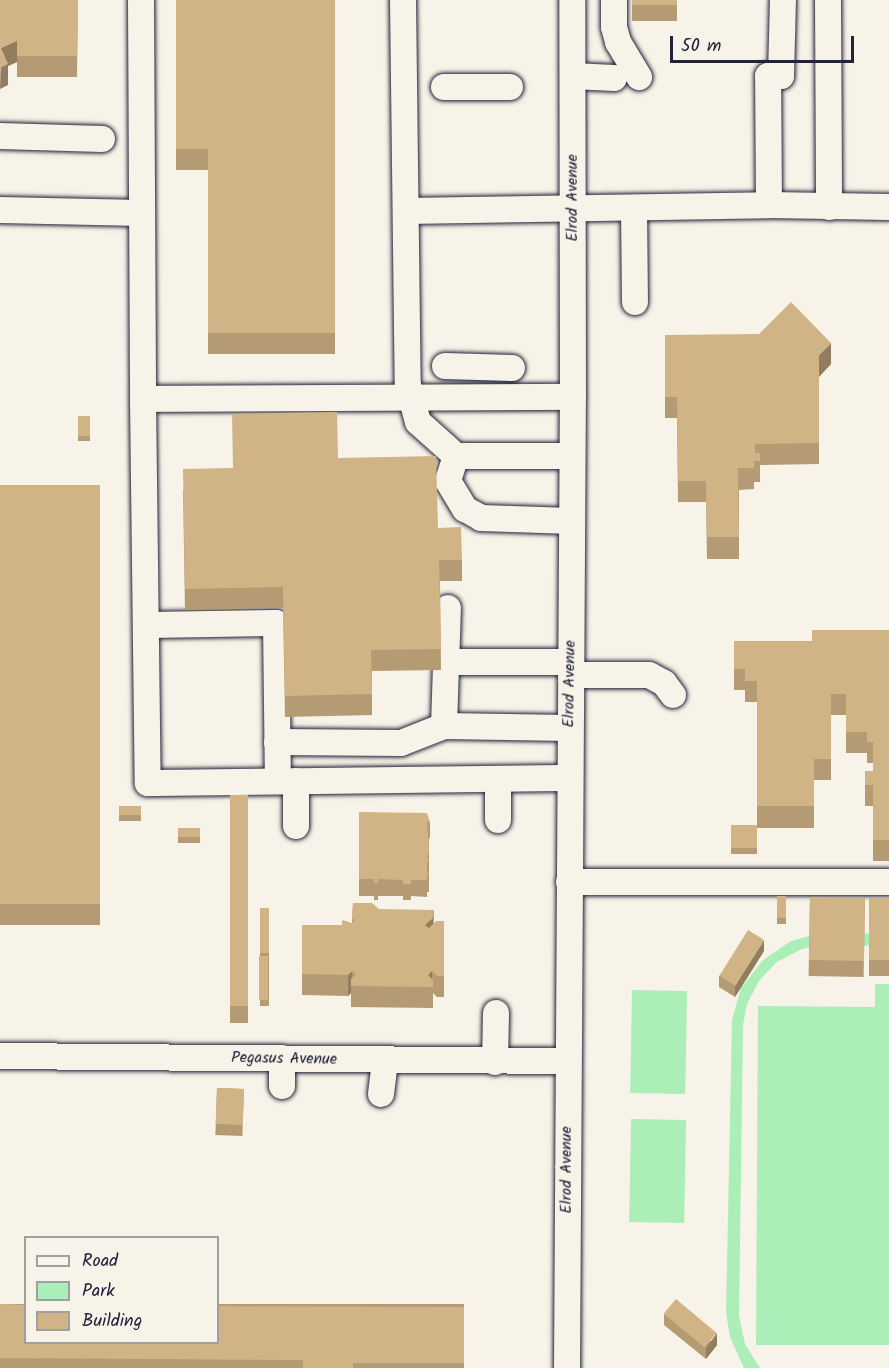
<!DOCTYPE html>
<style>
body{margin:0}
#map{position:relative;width:889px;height:1368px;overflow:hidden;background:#f7f3e8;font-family:Kalam,sans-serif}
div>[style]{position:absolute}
.green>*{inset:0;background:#abeeb8;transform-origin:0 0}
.roads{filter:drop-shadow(0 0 2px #22223b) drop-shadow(0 0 2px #22223b)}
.minor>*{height:26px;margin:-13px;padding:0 13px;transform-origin:13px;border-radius:13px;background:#f7f3e8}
.wall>*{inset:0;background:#b49b73;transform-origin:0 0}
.shaded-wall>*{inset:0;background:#927e5e}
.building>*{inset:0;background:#d1b486;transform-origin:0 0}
span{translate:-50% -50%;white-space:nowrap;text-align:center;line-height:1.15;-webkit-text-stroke:4.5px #f7f3e8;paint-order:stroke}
.street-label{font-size:16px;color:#22223b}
.legend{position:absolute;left:24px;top:1236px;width:195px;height:108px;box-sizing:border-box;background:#f7f3e8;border:2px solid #a29fa3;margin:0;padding:8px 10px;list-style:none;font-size:18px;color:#22223b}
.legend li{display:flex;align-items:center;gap:12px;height:30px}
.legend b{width:30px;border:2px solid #a29fa3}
.scale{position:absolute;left:670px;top:36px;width:184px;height:27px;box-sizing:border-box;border:3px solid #22223b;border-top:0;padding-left:8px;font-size:18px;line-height:21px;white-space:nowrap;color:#22223b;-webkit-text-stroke:4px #f7f3e8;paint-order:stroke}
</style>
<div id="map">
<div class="green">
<i style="clip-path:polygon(823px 932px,889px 934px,889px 946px,822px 945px,802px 949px,777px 962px,768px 971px,759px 981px,747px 1004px,743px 1025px,739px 1316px,745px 1344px,760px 1368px,744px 1368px,730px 1337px,726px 1313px,732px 1020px,741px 988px,763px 960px,791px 941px)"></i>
<i style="clip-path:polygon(875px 984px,889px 984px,889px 1345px,756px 1345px,758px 1006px,875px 1007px)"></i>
<i style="left:632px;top:990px;width:55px;height:103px;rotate:1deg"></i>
<i style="left:631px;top:1119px;width:55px;height:103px;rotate:1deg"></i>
</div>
<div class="roads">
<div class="minor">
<i style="left:141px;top:0;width:399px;rotate:89.7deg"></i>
<i style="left:143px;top:399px;width:430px;rotate:-0.3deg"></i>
<i style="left:403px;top:0;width:385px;rotate:89.3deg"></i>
<i style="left:408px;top:385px;width:38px;rotate:75deg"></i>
<i style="left:418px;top:422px;width:51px;rotate:41.8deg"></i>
<i style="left:456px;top:456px;width:116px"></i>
<i style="left:614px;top:0;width:27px;rotate:90deg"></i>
<i style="left:614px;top:27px;width:16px;rotate:75deg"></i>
<i style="left:618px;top:42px;width:41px;rotate:59deg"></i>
<i style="left:828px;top:0;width:207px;rotate:89.7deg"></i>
<i style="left:573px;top:76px;width:41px;rotate:2.8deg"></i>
<i style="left:444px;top:87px;width:66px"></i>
<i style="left:0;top:136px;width:102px;rotate:1.7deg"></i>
<i style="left:769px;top:205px;width:129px;rotate:-90.4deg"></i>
<i style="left:768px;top:76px;width:13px"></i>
<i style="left:781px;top:76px;width:76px;rotate:-88.5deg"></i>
<i style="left:634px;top:208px;width:94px;rotate:89.4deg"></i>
<i style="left:0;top:210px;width:142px;rotate:1.2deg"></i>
<i style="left:406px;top:211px;width:363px;rotate:-0.9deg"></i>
<i style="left:769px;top:205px;width:120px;rotate:1deg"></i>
<i style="left:445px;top:366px;width:67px;rotate:1.7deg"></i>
<i style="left:143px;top:399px;width:384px;rotate:89.3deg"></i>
<i style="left:148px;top:783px;width:421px;rotate:-0.7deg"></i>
<i style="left:456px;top:456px;width:26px;rotate:108deg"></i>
<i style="left:448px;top:481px;width:33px;rotate:59deg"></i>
<i style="left:465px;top:509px;width:18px;rotate:29deg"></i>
<i style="left:481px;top:518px;width:91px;rotate:1.9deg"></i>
<i style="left:146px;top:625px;width:130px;rotate:-0.9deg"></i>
<i style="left:276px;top:623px;width:158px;rotate:89.3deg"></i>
<i style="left:446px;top:662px;width:125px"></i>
<i style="left:571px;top:675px;width:78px"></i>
<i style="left:649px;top:675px;width:17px;rotate:28deg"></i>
<i style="left:664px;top:683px;width:15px;rotate:53deg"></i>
<i style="left:444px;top:726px;width:118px;rotate:-88.1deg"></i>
<i style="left:277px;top:742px;width:124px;rotate:0.5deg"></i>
<i style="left:401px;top:743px;width:46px;rotate:-21.6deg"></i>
<i style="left:444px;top:726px;width:125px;rotate:0.9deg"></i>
<i style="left:296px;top:781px;width:45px;rotate:90deg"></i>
<i style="left:498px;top:820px;width:41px;rotate:-90deg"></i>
<i style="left:569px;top:882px;width:320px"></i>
<i style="left:0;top:1056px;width:567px;rotate:0.51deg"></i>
<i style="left:495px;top:1062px;width:49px;rotate:-88.8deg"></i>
<i style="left:282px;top:1086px;width:28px;rotate:-90deg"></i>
<i style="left:381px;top:1094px;width:33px;rotate:-83deg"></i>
<i style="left:567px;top:1368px;width:971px;rotate:-89.65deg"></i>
<i style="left:573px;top:397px;width:397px;rotate:-90.1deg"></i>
</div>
</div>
<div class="wall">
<i style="clip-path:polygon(0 0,78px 0,77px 77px,17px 77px,17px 62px,8px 66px,8px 85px)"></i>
<i style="clip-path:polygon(176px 0,335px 0,335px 354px,208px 354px,208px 170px,176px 170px)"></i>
<i style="left:632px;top:0;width:45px;height:21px"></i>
<i style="clip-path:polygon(665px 335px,831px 364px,819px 376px,819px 464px,760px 465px,760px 482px,754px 482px,754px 489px,739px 490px,739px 559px,707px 559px,706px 502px,678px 502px,677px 418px,665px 418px)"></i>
<i style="left:78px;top:416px;width:12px;height:25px"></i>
<i style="clip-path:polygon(338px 458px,438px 528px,462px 560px,462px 581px,440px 581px,441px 670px,372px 671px,372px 715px,285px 717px,283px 608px,185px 610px,183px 490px)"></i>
<i style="left:0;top:485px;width:100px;height:440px"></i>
<i style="clip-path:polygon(889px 630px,889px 861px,873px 861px,873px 806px,865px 806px,865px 771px,873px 771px,873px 763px,867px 763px,867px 753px,846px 753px,846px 715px,831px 715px,831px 780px,814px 780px,814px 828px,757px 828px,757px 854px,731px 854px,731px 825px,757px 825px,757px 702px,745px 702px,745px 690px,734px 690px,734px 641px,812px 641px)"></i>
<i style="left:230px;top:795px;width:18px;height:228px"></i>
<i style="left:119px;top:806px;width:22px;height:15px"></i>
<i style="clip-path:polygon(359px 812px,430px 822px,430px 838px,429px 838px,429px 892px,427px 892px,427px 897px,411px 896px,411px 900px,403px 900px,403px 896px,378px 896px,378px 900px,374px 900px,374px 896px,359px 896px)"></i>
<i style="left:178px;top:828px;width:22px;height:15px"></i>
<i style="left:777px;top:896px;width:9px;height:28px"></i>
<i style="left:810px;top:897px;width:55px;height:79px;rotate:1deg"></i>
<i style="left:869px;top:898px;width:20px;height:78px"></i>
<i style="clip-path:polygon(353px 903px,434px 924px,444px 921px,444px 997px,437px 997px,433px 993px,433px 1008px,351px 1007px,351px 993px,348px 996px,302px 995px,302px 925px,342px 925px,352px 923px)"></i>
<i style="left:260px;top:908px;width:9px;height:98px"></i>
<i style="clip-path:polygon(764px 951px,735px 997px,719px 987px,719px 976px)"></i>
<i style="left:217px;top:1088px;width:27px;height:47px;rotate:2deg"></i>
<i style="left:0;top:1304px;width:464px;height:64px"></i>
<i style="clip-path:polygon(664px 1314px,717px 1345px,706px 1359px,664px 1325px)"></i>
</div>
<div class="shaded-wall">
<i style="clip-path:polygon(17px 41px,17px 62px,8px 66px,8px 85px,0 89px,1px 48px)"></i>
<i style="clip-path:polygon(831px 343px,831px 364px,819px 377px,819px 355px)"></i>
<i style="clip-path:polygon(434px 910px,433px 939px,425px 925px)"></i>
<i style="clip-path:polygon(764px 940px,764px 951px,735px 997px,735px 986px)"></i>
<i style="clip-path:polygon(352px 971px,351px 993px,348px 996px,348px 975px)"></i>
<i style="clip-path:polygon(432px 971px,432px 987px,428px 975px)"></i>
<i style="clip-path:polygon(717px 1333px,717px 1345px,706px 1359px,706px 1348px)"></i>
</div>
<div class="building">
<i style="clip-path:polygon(0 0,78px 0,77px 56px,17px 56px,17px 41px,1px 48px,8px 64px,0 68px)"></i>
<i style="clip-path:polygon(176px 0,335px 0,335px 333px,208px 333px,208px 149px,176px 149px)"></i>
<i style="left:632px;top:0;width:45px;height:5px"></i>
<i style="clip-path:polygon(791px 302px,831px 343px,819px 355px,819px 443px,755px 444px,755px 453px,760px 453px,760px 461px,754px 461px,754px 468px,738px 468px,739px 537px,707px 537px,706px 481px,678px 481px,677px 397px,665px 397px,665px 335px,759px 334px)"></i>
<i style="clip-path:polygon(337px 412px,338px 458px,436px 456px,438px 528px,461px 527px,462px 560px,439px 560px,441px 649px,371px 650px,372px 694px,285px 696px,283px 587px,185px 589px,183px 469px,233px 468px,232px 414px)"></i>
<i style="left:78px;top:416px;width:12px;height:20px"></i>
<i style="left:0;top:485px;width:100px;height:419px"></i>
<i style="clip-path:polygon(812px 630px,889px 630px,889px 840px,873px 840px,873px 785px,865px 785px,865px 771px,873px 771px,873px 742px,867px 742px,867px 732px,846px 732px,846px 694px,831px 694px,831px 759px,814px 759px,814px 806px,757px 806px,757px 681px,745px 681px,745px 669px,734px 669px,734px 641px,812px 641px)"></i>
<i style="left:230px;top:795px;width:18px;height:211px"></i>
<i style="left:119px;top:806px;width:22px;height:9px"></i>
<i style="clip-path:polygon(359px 812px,427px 813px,430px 822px,427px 822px,429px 849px,427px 858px,429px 862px,427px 862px,427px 871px,429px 875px,427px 875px,427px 880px,411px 880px,411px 884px,403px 884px,403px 880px,378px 879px,378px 883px,374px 883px,374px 879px,359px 879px)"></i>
<i style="left:731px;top:825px;width:26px;height:23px"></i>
<i style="left:178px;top:828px;width:22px;height:9px"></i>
<i style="left:777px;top:896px;width:9px;height:22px"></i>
<i style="left:810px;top:897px;width:55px;height:63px;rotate:1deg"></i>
<i style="left:869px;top:898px;width:20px;height:62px"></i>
<i style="clip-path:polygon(353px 903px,372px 903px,379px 909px,434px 910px,433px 918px,425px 925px,429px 928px,436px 921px,444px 921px,444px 976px,437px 976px,432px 971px,428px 975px,433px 980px,433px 987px,351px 986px,351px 979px,356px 975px,352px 971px,348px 975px,302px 974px,302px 925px,342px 925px,342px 920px,352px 923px,355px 920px,352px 917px)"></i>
<i style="left:260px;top:908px;width:9px;height:45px"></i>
<i style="left:748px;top:930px;width:19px;height:54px;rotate:32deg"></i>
<i style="left:259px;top:956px;width:9px;height:44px"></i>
<i style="left:217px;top:1088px;width:27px;height:36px;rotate:2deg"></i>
<i style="left:676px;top:1299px;width:53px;height:19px;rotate:40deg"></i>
<i style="clip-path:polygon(0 1304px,26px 1305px,26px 1342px,218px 1342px,218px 1306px,464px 1307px,464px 1363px,353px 1363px,353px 1368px,303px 1368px,303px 1360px,0 1358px)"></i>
</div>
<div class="street-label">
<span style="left:573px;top:198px;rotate:-90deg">Elrod Avenue</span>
<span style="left:570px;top:684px;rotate:-89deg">Elrod Avenue</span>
<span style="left:284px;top:1059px;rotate:1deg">Pegasus Avenue</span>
<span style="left:567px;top:1170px;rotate:-90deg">Elrod Avenue</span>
</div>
<ul class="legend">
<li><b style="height:8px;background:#f7f3e8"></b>Road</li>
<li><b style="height:16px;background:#abeeb8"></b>Park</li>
<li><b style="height:16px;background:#d1b486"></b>Building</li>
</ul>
<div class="scale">50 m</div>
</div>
